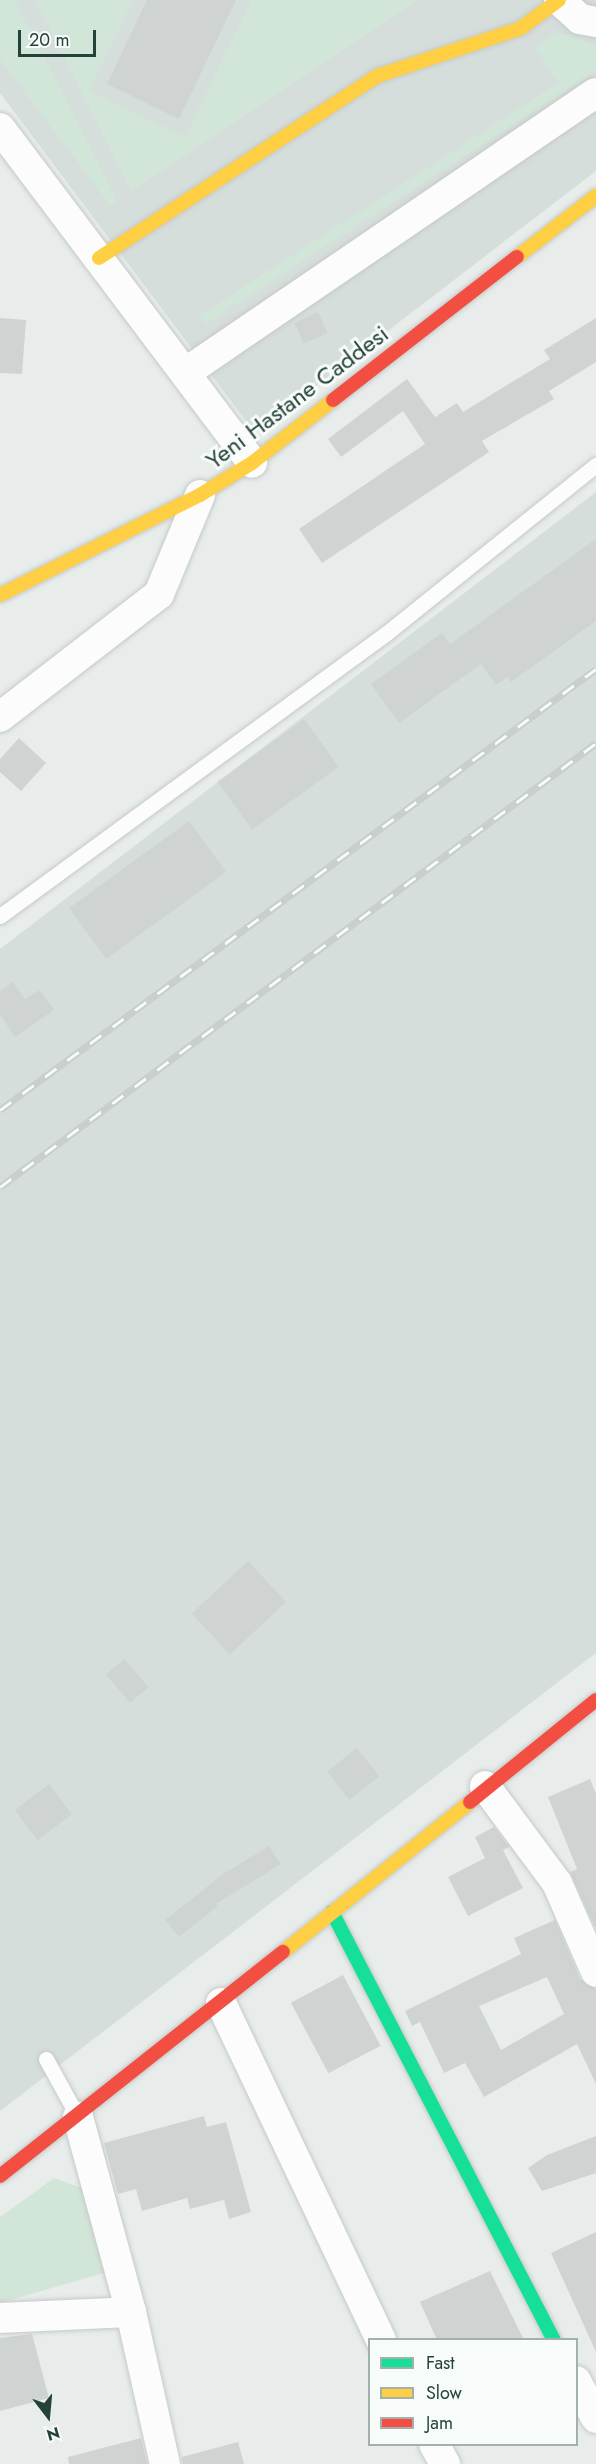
<!DOCTYPE html>
<style>
body{margin:0}
#map{position:relative;width:596px;height:2464px;overflow:hidden;background:#e8edeb;font-family:Jost,sans-serif}
div>[style]{position:absolute}
.built>*{inset:0;background:#d6dedb}
.green>*{inset:0;background:#d1e6d8}
.building>*{inset:0;background:#cfd4d2;transform-origin:0 0}
.roads{filter:drop-shadow(0 0 2px #c5cac8) drop-shadow(0 0 2px #c5cac8)}
.lane>*{height:15px;margin:-7.5px;padding:0 7.5px;transform-origin:7.5px;border-radius:7.5px;background:#fcfcfc}
.street>*{height:30px;margin:-15px;padding:0 15px;transform-origin:15px;border-radius:15px;background:#fcfcfc}
.fast>*{height:14px;margin:-7px;padding:0 7px;transform-origin:7px;border-radius:7px;background:#16e098}
.slow>*{height:14px;margin:-7px;padding:0 7px;transform-origin:7px;border-radius:7px;background:#ffcf43}
.jam>*{height:14px;margin:-7px;padding:0 7px;transform-origin:7px;border-radius:7px;background:#f24e42}
.rail>*{height:7px;margin-top:-3.5px;transform-origin:0;background:repeating-linear-gradient(90deg,#f7fbf9 0 14px,#c9cdcc 0 28px);box-sizing:border-box;border-block:2px solid #c9cdcc}
span{translate:-50% -50%;white-space:nowrap;text-align:center;line-height:1.15;-webkit-text-stroke:6px #f7fbf9;paint-order:stroke}
.street-label{font-size:24px;color:#24423a}
.legend{position:absolute;left:368px;top:2338px;width:210px;height:108px;box-sizing:border-box;background:#f7fbf9;border:2px solid #a3b1ad;margin:0;padding:8px 10px;list-style:none;font-size:18px;color:#24423a}
.legend li{display:flex;align-items:center;gap:12px;height:30px}
.legend b{width:30px;border:2px solid #a3b1ad}
.north{position:absolute;left:18px;top:2386px;width:60px;height:60px;-webkit-text-stroke:4px #f7fbf9;paint-order:stroke;rotate:164deg;font-size:16px;font-weight:700;line-height:24px;text-align:center;color:#24423a}
.north::after{content:'';display:block;margin:auto;width:21px;height:27px;background:#24423a;clip-path:polygon(50% 0,100% 100%,50% 72%,0 100%)}
.scale{position:absolute;left:18px;top:30px;width:78px;height:27px;box-sizing:border-box;border:3px solid #24423a;border-top:0;padding-left:8px;font-size:18px;line-height:21px;white-space:nowrap;color:#24423a;-webkit-text-stroke:4px #f7fbf9;paint-order:stroke}
</style>
<div id="map">
<div class="built">
<i style="clip-path:polygon(0 0,596px 0,596px 171px,255px 433px,0 93px)"></i>
<i style="clip-path:polygon(596px 492px,596px 1653px,0 2111px,0 949px)"></i>
</div>
<div class="green">
<i style="clip-path:polygon(0 0,15px 0,117px 201px,110px 205px,0 59px)"></i>
<i style="clip-path:polygon(35px 0,133px 0,89px 91px,185px 137px,252px 0,418px 0,131px 191px)"></i>
<i style="clip-path:polygon(557px 32px,596px 46px,596px 71px,205px 324px,199px 316px,558px 83px,535px 47px)"></i>
<i style="clip-path:polygon(54px 2178px,90px 2191px,107px 2272px,0 2303px,0 2217px)"></i>
</div>
<div class="building">
<i style="clip-path:polygon(147px 0,236px 0,179px 119px,107px 84px)"></i>
<i style="left:318px;top:312px;width:23px;height:26px;rotate:65deg"></i>
<i style="clip-path:polygon(0 318px,26px 320px,22px 374px,0 373px)"></i>
<i style="clip-path:polygon(596px 318px,596px 362px,549px 391px,554px 399px,482px 441px,489px 452px,322px 563px,299px 529px,425px 444px,403px 411px,341px 457px,328px 439px,407px 379px,435px 417px,457px 403px,463px 412px,550px 359px,544px 350px)"></i>
<i style="clip-path:polygon(596px 539px,596px 621px,511px 682px,508px 677px,496px 685px,481px 664px,399px 723px,371px 684px,442px 633px,450px 644px)"></i>
<i style="left:304px;top:719px;width:59px;height:107px;rotate:54deg"></i>
<i style="clip-path:polygon(19px 738px,46px 763px,21px 791px,0 772px,0 759px)"></i>
<i style="left:189px;top:821px;width:63px;height:148px;rotate:54deg"></i>
<i style="clip-path:polygon(13px 982px,25px 999px,40px 990px,54px 1010px,15px 1037px,0 1015px,0 991px)"></i>
<i style="left:248px;top:1561px;width:56px;height:77px;rotate:47deg"></i>
<i style="left:124px;top:1659px;width:37px;height:24px;rotate:49deg"></i>
<i style="left:357px;top:1748px;width:36px;height:38px;rotate:52deg"></i>
<i style="clip-path:polygon(590px 1779px,596px 1794px,596px 1929px,570px 1872px,577px 1869px,548px 1797px)"></i>
<i style="left:49px;top:1784px;width:38px;height:43px;rotate:53deg"></i>
<i style="clip-path:polygon(494px 1827px,509px 1847px,503px 1850px,523px 1888px,468px 1916px,448px 1877px,485px 1858px,475px 1837px)"></i>
<i style="clip-path:polygon(269px 1846px,281px 1864px,216px 1904px,218px 1906px,179px 1937px,165px 1920px,223px 1874px)"></i>
<i style="clip-path:polygon(evenodd,555px 1920px,580px 1979px,596px 1989px,596px 2084px,577px 2044px,484px 2097px,465px 2063px,444px 2073px,420px 2022px,412px 2026px,405px 2011px,521px 1954px,514px 1938px,555px 1920px,547px 1977px,564px 2014px,501px 2050px,479px 2006px,547px 1977px)"></i>
<i style="left:343px;top:1975px;width:80px;height:59px;rotate:62deg"></i>
<i style="clip-path:polygon(204px 2116px,207px 2127px,226px 2122px,251px 2212px,229px 2219px,224px 2200px,190px 2209px,187px 2198px,142px 2211px,136px 2189px,118px 2194px,104px 2143px)"></i>
<i style="clip-path:polygon(596px 2136px,596px 2173px,542px 2191px,528px 2168px,547px 2155px)"></i>
<i style="clip-path:polygon(596px 2232px,596px 2352px,551px 2253px)"></i>
<i style="clip-path:polygon(490px 2271px,524px 2340px,437px 2340px,420px 2302px)"></i>
<i style="clip-path:polygon(32px 2334px,49px 2398px,0 2411px,0 2338px)"></i>
<i style="clip-path:polygon(141px 2438px,147px 2464px,69px 2464px,68px 2457px)"></i>
<i style="clip-path:polygon(238px 2442px,244px 2464px,183px 2464px,182px 2457px)"></i>
</div>
<div class="roads">
<div class="lane">
<i style="left:0;top:916px;width:481px;rotate:-36.2deg"></i>
<i style="left:388px;top:632px;width:267px;rotate:-38.8deg"></i>
<i style="left:46px;top:2059px;width:66px;rotate:61.1deg"></i>
</div>
<div class="street">
<i style="left:559px;top:0;width:28px;rotate:42deg"></i>
<i style="left:580px;top:19px;width:16px;rotate:11deg"></i>
<i style="left:0;top:128px;width:419px;rotate:53deg"></i>
<i style="left:185px;top:373px;width:497px;rotate:-34.3deg"></i>
<i style="left:0;top:717px;width:201px;rotate:-37.7deg"></i>
<i style="left:159px;top:594px;width:107px;rotate:-67.5deg"></i>
<i style="left:485px;top:1786px;width:121px;rotate:53.4deg"></i>
<i style="left:557px;top:1883px;width:97px;rotate:66.3deg"></i>
<i style="left:221px;top:2003px;width:373px;rotate:64.6deg"></i>
<i style="left:78px;top:2117px;width:202px;rotate:74.8deg"></i>
<i style="left:131px;top:2312px;width:156px;rotate:77.4deg"></i>
<i style="left:0;top:2318px;width:131px;rotate:-2.6deg"></i>
<i style="left:576px;top:2381px;width:42px;rotate:61.6deg"></i>
<i style="left:434px;top:2444px;width:23px;rotate:61deg"></i>
</div>
<div class="fast">
<i style="left:332px;top:1912px;width:482px;rotate:62.6deg"></i>
</div>
<div class="slow">
<i style="left:517px;top:257px;width:100px;rotate:-37.7deg"></i>
<i style="left:99px;top:258px;width:332px;rotate:-33.2deg"></i>
<i style="left:377px;top:76px;width:152px;rotate:-18.4deg"></i>
<i style="left:521px;top:28px;width:47px;rotate:-36.4deg"></i>
<i style="left:0;top:595px;width:224px;rotate:-26.6deg"></i>
<i style="left:200px;top:495px;width:61px;rotate:-31.6deg"></i>
<i style="left:252px;top:463px;width:103px;rotate:-37.9deg"></i>
<i style="left:283px;top:1952px;width:240px;rotate:-38.7deg"></i>
</div>
<div class="jam">
<i style="left:333px;top:400px;width:233px;rotate:-37.9deg"></i>
<i style="left:470px;top:1802px;width:162px;rotate:-39deg"></i>
<i style="left:0;top:2176px;width:361px;rotate:-38.4deg"></i>
</div>
</div>
<div class="rail">
<i style="left:0;top:1110px;width:741px;rotate:-36.5deg"></i>
<i style="left:0;top:1187px;width:743px;rotate:-36.68deg"></i>
</div>
<div class="street-label">
<span style="left:297px;top:397px;rotate:-37deg">Yeni Hastane Caddesi</span>
</div>
<ul class="legend">
<li><b style="height:8px;background:#16e098"></b>Fast</li>
<li><b style="height:8px;background:#ffcf43"></b>Slow</li>
<li><b style="height:8px;background:#f24e42"></b>Jam</li>
</ul>
<div class="north">N</div>
<div class="scale">20 m</div>
</div>
